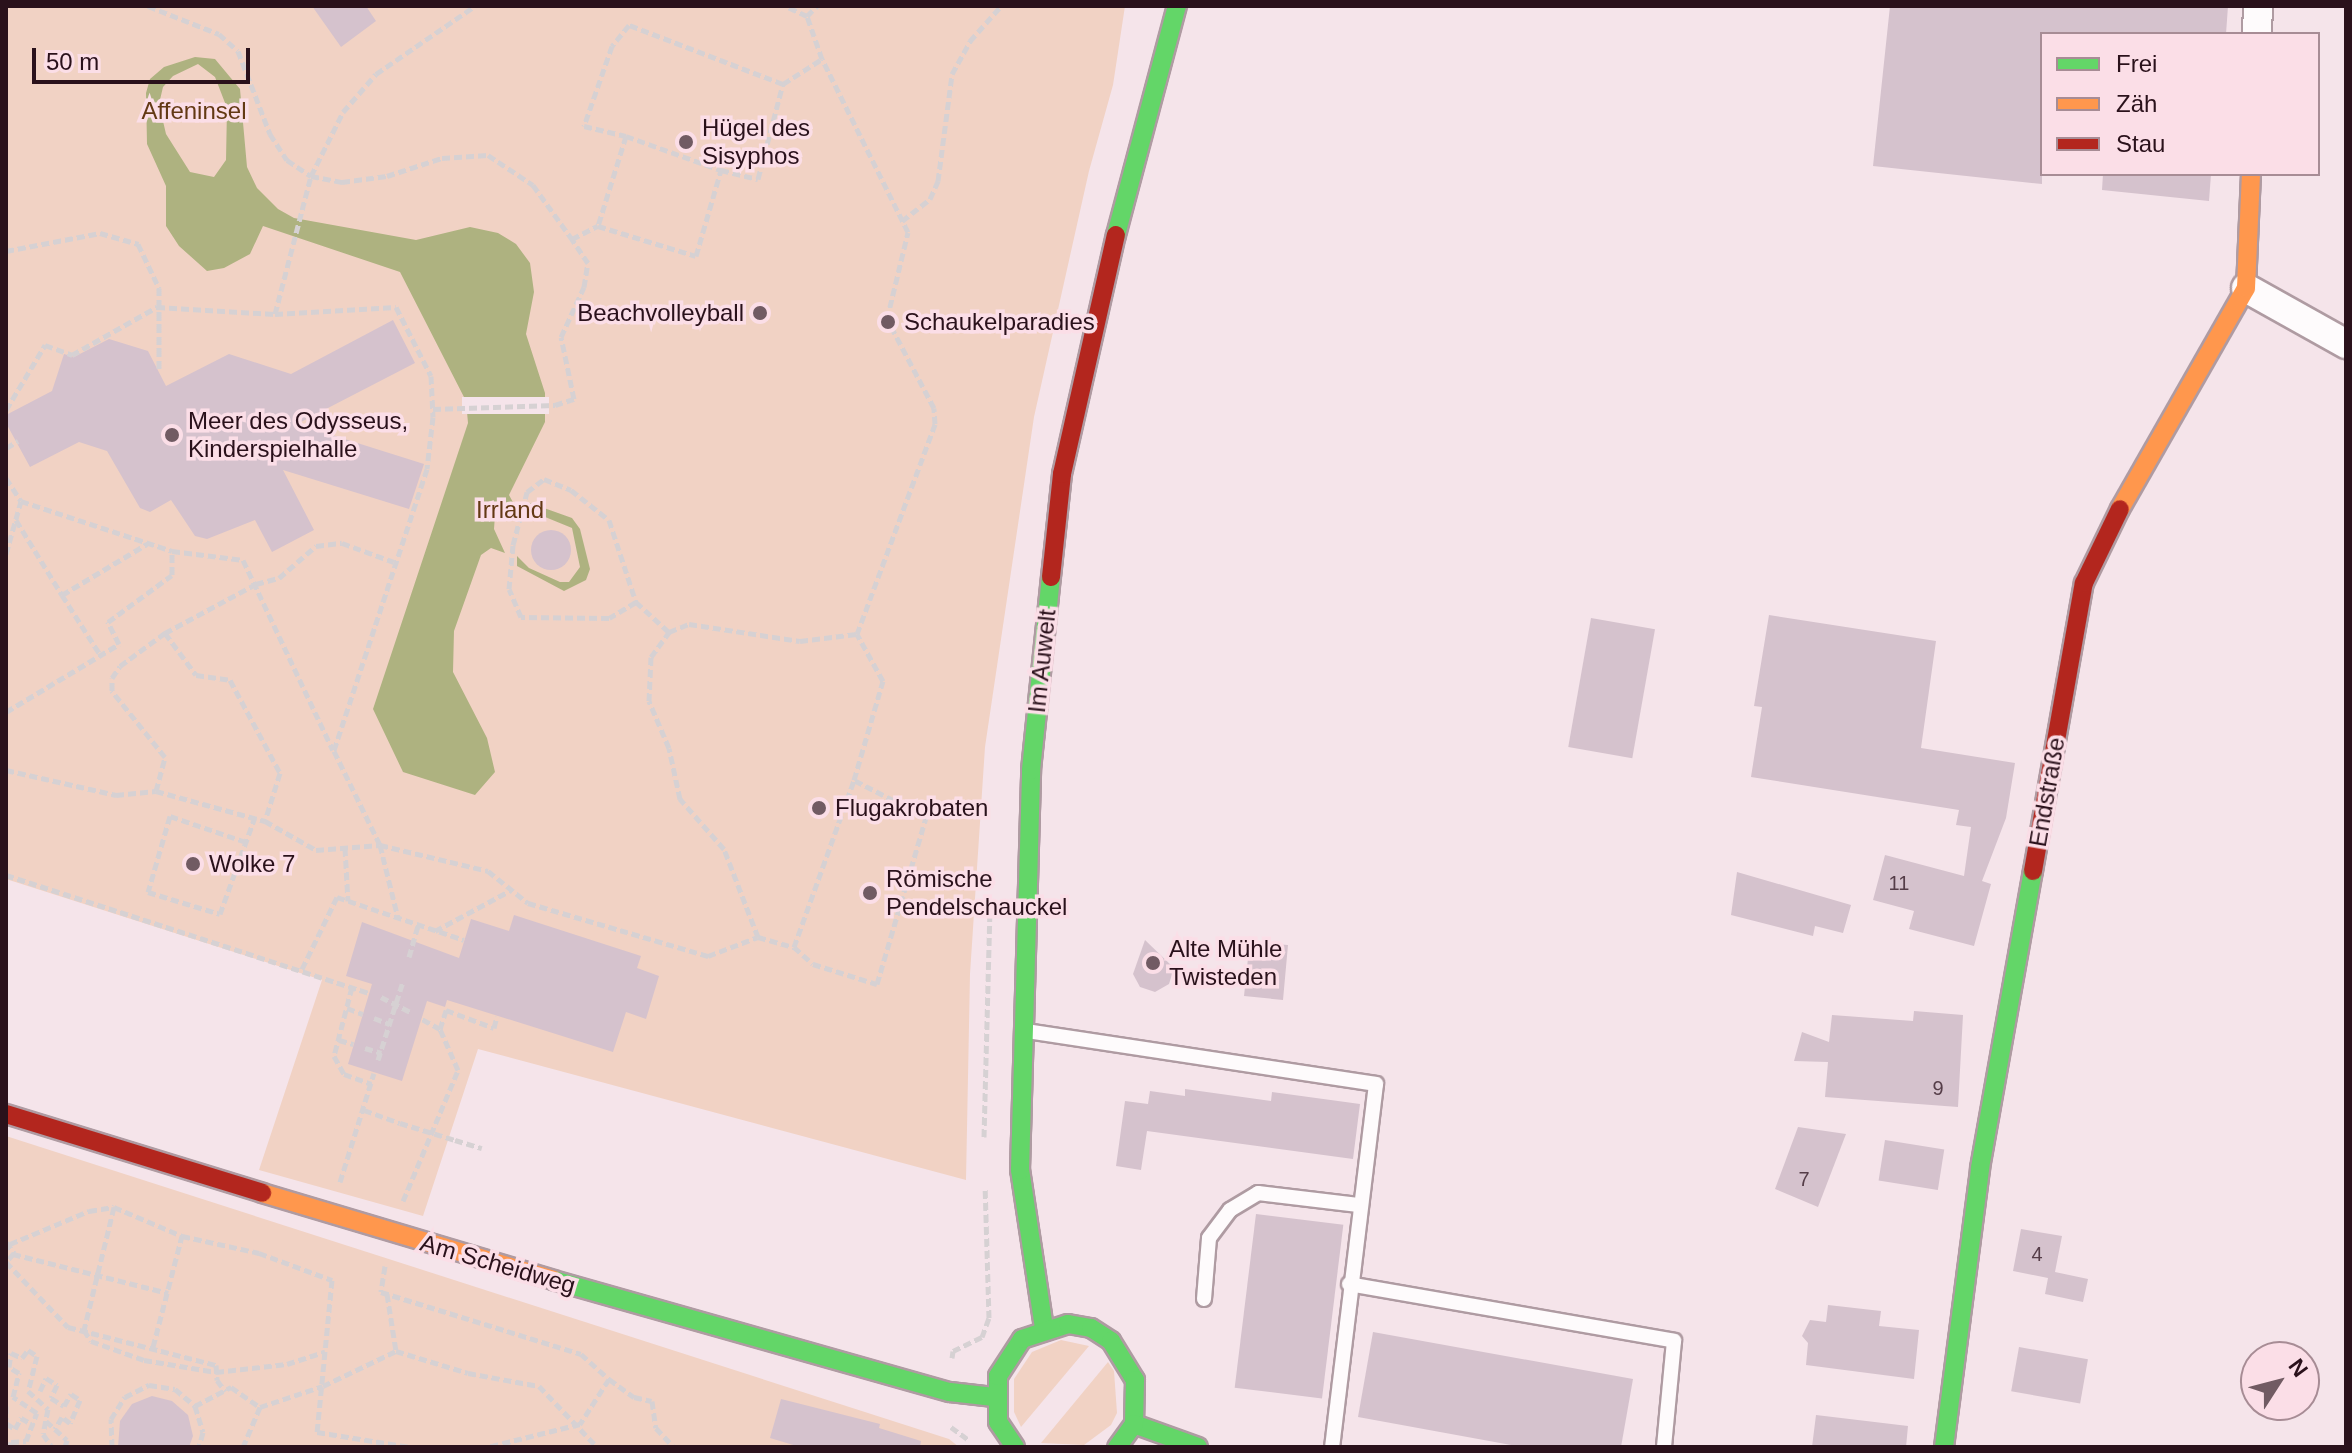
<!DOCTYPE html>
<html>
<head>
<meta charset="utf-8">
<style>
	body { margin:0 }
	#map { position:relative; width:2352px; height:1453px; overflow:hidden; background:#f5e4ea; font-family:Arial,sans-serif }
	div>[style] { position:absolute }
	.green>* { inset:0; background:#f1d2c4 }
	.water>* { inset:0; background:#aeb280 }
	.pier>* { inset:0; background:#f5e4ea; transform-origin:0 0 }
	.building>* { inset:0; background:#d5c2cd; transform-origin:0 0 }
	.round { border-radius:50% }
	.path>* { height:5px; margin-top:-2.5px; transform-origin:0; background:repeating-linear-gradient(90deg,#d6d1d3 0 8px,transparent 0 12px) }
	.roads { filter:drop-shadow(2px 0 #af9ba2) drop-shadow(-2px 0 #af9ba2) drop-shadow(0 2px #af9ba2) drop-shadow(0 -2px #af9ba2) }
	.lane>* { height:14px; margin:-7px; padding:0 7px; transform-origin:7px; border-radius:7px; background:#fefbfc }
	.street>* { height:28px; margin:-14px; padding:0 14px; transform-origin:14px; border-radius:14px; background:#fefbfc }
	.fast>* { height:18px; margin:-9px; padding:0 9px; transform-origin:9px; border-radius:9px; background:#63d668 }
	.slow>* { height:18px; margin:-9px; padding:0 9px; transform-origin:9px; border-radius:9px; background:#ff974d }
	.jam>* { height:18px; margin:-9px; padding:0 9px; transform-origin:9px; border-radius:9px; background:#b3261e }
	.path-bridge>* { height:5px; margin-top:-2.5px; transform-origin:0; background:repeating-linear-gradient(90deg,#d6d1d3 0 8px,transparent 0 12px) }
	.dots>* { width:22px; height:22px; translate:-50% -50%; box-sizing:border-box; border:4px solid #fbdee7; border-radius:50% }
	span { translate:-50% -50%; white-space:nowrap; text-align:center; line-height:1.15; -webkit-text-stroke:7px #fbdee7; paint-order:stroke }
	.number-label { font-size:20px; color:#553d48 }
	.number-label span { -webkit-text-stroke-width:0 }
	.park-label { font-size:24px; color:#633914 }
	.poi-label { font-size:24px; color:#2a111b }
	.left { translate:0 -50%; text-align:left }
	.right { translate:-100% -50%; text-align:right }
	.street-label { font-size:24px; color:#2a111b }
	.frame { position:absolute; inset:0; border:8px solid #2a111b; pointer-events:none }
	.legend { position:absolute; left:2040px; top:32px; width:280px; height:144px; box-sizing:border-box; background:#fbdee7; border:2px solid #a78c95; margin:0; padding:10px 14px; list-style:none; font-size:24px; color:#2a111b }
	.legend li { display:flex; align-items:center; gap:16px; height:40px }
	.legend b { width:40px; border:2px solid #a78c95 }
	.north { position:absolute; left:2240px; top:1341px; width:80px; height:80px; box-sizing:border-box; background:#fbdee7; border:2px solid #a78c95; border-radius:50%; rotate:54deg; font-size:22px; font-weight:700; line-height:32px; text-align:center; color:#2a111b }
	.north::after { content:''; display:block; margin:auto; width:28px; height:36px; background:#715b63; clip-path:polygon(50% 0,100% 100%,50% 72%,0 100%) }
	.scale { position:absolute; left:32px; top:48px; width:218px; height:36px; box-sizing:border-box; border:4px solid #2a111b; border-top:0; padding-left:10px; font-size:24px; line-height:28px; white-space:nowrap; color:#2a111b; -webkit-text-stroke:6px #fbdee7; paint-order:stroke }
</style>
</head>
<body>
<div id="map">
	<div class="green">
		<i style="clip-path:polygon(6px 6px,1125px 6px,1113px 85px,1089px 171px,1034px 417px,985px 747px,970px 974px,966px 1180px,478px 1049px,423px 1216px,259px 1170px,322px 980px,6px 879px)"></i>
		<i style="clip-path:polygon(6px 1136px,949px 1439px,959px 1447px,6px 1447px)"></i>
		<i style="clip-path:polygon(1061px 1340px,1089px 1346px,1021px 1427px,1014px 1412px,1014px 1379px,1032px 1352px)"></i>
		<i style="clip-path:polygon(1108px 1362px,1114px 1371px,1117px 1413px,1111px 1425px,1084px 1445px,1041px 1443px)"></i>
	</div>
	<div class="water">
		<i style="clip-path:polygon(evenodd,195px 57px,215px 59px,240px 89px,247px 167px,257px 188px,278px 209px,294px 218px,416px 240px,470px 227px,498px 233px,516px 244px,530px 263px,534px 292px,526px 334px,545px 393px,545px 422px,509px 495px,515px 506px,504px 506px,495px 515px,494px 529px,505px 553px,491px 548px,481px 555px,454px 631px,453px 672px,487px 738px,495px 772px,475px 795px,403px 772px,373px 709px,468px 423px,466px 401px,400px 272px,263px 226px,250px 254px,224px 268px,207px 271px,179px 246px,166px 226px,166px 186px,147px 144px,146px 93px,150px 79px,164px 67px,195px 57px,198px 64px,215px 77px,227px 108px,226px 160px,214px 177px,190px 172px,166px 134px,159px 104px,163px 87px,173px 76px,198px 64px)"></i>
		<i style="clip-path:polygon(530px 503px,572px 518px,580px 529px,590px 569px,586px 580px,564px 591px,517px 566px,517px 556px,529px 568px,560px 582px,569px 582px,580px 567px,572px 528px,528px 510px)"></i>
	</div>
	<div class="pier">
		<i style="left:549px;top:397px;width:17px;height:87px;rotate:90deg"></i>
	</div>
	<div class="building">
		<i style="clip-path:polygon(312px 6px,366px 6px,376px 21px,341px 47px)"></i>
		<i style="clip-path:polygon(1890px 6px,2228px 6px,2226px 34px,2042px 34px,2042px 184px,1873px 166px)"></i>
		<i style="clip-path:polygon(2103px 174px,2211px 174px,2209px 201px,2102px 190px)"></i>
		<i style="clip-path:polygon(393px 320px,415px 363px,297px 424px,424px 464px,409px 509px,283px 470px,314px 530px,272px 552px,255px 520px,207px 539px,195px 536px,171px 500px,150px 512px,140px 508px,107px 451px,79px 442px,30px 467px,6px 423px,6px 415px,52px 391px,64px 354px,74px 357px,109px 339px,148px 351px,166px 386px,229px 354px,291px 374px)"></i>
		<i class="round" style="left:531px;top:530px;width:40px;height:40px"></i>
		<i style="clip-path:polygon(1769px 615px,1936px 641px,1921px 748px,2015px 763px,2006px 818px,1982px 881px,1991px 884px,1974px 946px,1909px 929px,1914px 911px,1873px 900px,1885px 855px,1964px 876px,1971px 827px,1956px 825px,1959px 810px,1751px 777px,1762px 707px,1754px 706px)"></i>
		<i style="left:1591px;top:618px;width:65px;height:131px;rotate:10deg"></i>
		<i style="clip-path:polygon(1737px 872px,1851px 905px,1843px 933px,1815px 926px,1813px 936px,1731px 915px)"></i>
		<i style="clip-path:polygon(514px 915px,641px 956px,637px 968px,659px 976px,646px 1019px,626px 1012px,613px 1052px,447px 1000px,445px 1007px,427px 1001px,402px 1081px,348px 1064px,372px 984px,346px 976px,362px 922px,459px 958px,471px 919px,509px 931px)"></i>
		<i style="clip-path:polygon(1145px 940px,1174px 968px,1169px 984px,1155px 992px,1140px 987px,1133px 974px)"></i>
		<i style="clip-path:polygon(1260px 943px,1288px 945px,1283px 1000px,1244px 996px,1248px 958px,1258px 959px)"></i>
		<i style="clip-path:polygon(1914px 1011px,1963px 1015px,1958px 1107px,1825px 1097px,1828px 1062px,1794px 1061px,1802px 1032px,1829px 1042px,1832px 1015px,1913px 1021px)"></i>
		<i style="clip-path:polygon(1185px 1089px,1271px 1101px,1272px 1092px,1360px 1104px,1353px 1159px,1147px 1131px,1141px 1170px,1116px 1166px,1125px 1101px,1148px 1104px,1150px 1091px,1185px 1096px)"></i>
		<i style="clip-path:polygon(1798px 1127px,1846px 1134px,1818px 1207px,1775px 1189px)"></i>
		<i style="left:1885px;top:1140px;width:60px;height:41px;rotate:9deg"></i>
		<i style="left:1256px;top:1214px;width:88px;height:175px;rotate:7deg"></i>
		<i style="clip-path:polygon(2021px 1229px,2062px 1236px,2055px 1272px,2088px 1279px,2083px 1302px,2045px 1294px,2048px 1278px,2013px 1271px)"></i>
		<i style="clip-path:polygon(1828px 1305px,1881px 1311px,1879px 1326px,1919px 1330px,1914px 1379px,1806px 1365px,1808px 1343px,1802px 1336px,1810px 1320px,1826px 1322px)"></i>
		<i style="clip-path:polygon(1373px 1332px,1633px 1379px,1621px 1447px,1522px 1447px,1358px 1417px)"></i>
		<i style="left:2019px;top:1347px;width:70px;height:45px;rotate:10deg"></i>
		<i style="clip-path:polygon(152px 1396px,172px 1401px,188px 1415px,193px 1436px,189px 1447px,118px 1447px,120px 1421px,132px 1404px)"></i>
		<i style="clip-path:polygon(781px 1399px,880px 1424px,879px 1428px,921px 1441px,920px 1447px,800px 1447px,770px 1438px)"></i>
		<i style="clip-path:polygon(1816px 1415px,1908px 1426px,1906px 1447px,1812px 1447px)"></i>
	</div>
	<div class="path">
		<i style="left:148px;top:6px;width:76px;rotate:21.5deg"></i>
		<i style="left:219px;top:34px;width:25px;rotate:42deg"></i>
		<i style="left:238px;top:51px;width:89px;rotate:68.9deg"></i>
		<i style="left:270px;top:134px;width:31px;rotate:57deg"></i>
		<i style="left:287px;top:160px;width:29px;rotate:34deg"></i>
		<i style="left:311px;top:176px;width:32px;rotate:11deg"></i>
		<i style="left:342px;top:182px;width:45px;rotate:-7.6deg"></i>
		<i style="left:387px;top:176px;width:58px;rotate:-18.1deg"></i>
		<i style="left:442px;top:158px;width:46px;rotate:-3.7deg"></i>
		<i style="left:488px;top:155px;width:54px;rotate:33.7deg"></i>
		<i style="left:533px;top:185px;width:67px;rotate:54.2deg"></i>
		<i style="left:572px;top:239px;width:29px;rotate:-27deg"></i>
		<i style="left:598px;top:226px;width:102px;rotate:17deg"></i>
		<i style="left:696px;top:256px;width:90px;rotate:-73.8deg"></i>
		<i style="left:721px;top:170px;width:38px;rotate:14deg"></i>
		<i style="left:758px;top:179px;width:98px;rotate:-75.3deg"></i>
		<i style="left:783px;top:84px;width:165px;rotate:-159deg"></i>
		<i style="left:629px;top:25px;width:27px;rotate:129deg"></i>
		<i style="left:612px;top:46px;width:85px;rotate:109.3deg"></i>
		<i style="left:584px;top:126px;width:43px;rotate:13.4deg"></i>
		<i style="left:626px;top:136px;width:94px;rotate:107.3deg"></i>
		<i style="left:807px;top:16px;width:14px;rotate:-45deg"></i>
		<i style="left:783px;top:84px;width:46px;rotate:-32.7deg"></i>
		<i style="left:626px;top:136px;width:101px;rotate:19.7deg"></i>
		<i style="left:902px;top:221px;width:36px;rotate:-38deg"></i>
		<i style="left:930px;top:199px;width:20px;rotate:-66deg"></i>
		<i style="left:938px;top:181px;width:108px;rotate:-82.5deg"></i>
		<i style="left:952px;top:74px;width:38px;rotate:-61deg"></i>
		<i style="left:970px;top:41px;width:47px;rotate:-48.5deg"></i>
		<i style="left:6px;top:251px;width:96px;rotate:-10.8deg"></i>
		<i style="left:100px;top:233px;width:40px;rotate:16deg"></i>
		<i style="left:138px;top:244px;width:49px;rotate:64.5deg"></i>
		<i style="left:159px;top:288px;width:84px;rotate:90deg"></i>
		<i style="left:275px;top:314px;width:143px;rotate:-75.4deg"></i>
		<i style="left:311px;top:176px;width:72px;rotate:-63.4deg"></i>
		<i style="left:343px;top:112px;width:50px;rotate:-49deg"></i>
		<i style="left:376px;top:74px;width:120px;rotate:-34.5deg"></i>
		<i style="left:433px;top:409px;width:122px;rotate:-1.9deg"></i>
		<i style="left:555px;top:405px;width:20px;rotate:-18deg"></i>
		<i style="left:574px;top:399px;width:63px;rotate:-101.8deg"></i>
		<i style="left:561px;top:337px;width:55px;rotate:-65.3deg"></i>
		<i style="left:584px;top:287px;width:24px;rotate:-81deg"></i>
		<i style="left:588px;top:263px;width:29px;rotate:-124deg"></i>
		<i style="left:6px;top:410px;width:76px;rotate:-59deg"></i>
		<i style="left:45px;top:345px;width:29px;rotate:20deg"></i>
		<i style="left:72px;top:355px;width:98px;rotate:-29.5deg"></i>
		<i style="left:157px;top:307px;width:118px;rotate:3.4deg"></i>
		<i style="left:275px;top:314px;width:121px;rotate:-3.3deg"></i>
		<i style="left:396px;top:307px;width:77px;rotate:63.1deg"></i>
		<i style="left:431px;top:376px;width:41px;rotate:87.2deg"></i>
		<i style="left:433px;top:417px;width:52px;rotate:96.6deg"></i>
		<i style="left:427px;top:469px;width:297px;rotate:108.3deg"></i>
		<i style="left:334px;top:751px;width:105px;rotate:63.9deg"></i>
		<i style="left:380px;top:845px;width:75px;rotate:76.1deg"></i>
		<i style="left:6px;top:448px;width:14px;rotate:-30deg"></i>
		<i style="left:6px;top:478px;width:27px;rotate:57deg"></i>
		<i style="left:21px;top:501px;width:159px;rotate:18.3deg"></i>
		<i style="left:172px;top:551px;width:72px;rotate:7.2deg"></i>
		<i style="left:243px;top:560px;width:210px;rotate:64.7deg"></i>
		<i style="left:16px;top:520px;width:88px;rotate:58.5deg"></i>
		<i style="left:62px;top:595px;width:99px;rotate:-31deg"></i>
		<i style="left:6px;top:554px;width:55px;rotate:-74.2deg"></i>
		<i style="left:62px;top:595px;width:72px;rotate:57.4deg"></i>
		<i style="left:636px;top:602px;width:31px;rotate:149deg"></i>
		<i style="left:609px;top:618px;width:88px;rotate:-179.3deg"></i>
		<i style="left:521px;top:617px;width:30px;rotate:-113deg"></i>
		<i style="left:509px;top:589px;width:44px;rotate:-84.8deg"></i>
		<i style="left:513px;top:545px;width:55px;rotate:-75.2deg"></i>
		<i style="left:527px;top:492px;width:21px;rotate:-37deg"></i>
		<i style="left:544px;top:479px;width:29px;rotate:22deg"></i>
		<i style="left:571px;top:490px;width:48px;rotate:38.3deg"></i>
		<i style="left:609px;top:520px;width:86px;rotate:71.8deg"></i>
		<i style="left:636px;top:602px;width:45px;rotate:42.3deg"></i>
		<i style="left:165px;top:633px;width:52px;rotate:53.6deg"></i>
		<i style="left:196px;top:675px;width:34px;rotate:8deg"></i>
		<i style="left:230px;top:680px;width:106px;rotate:61.7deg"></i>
		<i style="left:280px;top:773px;width:50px;rotate:107.4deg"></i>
		<i style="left:265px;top:821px;width:59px;rotate:29.6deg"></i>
		<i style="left:316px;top:850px;width:64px;rotate:-4.5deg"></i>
		<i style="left:380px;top:845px;width:111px;rotate:13.5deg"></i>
		<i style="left:488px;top:871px;width:51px;rotate:38.7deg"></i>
		<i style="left:528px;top:903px;width:188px;rotate:16.4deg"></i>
		<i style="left:708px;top:956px;width:53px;rotate:-20.8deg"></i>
		<i style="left:758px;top:937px;width:37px;rotate:16deg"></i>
		<i style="left:794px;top:947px;width:177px;rotate:-70.2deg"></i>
		<i style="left:854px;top:780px;width:103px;rotate:-73.7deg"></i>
		<i style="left:883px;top:681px;width:54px;rotate:-119deg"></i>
		<i style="left:6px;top:712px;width:132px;rotate:-31deg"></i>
		<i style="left:119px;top:644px;width:25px;rotate:-117deg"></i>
		<i style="left:108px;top:622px;width:79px;rotate:-36.3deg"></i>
		<i style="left:172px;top:575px;width:24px;rotate:-90deg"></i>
		<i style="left:6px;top:770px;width:113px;rotate:12.8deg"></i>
		<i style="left:116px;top:795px;width:40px;rotate:-5.7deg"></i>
		<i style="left:156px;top:791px;width:113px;rotate:15.4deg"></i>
		<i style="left:156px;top:791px;width:35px;rotate:-75deg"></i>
		<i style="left:165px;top:757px;width:85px;rotate:-128.8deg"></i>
		<i style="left:112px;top:691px;width:13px;rotate:-90deg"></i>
		<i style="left:112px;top:678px;width:14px;rotate:-56deg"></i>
		<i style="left:120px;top:666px;width:56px;rotate:-36.3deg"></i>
		<i style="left:165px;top:633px;width:103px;rotate:-28.3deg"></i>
		<i style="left:256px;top:584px;width:24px;rotate:-15deg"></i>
		<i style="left:279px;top:578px;width:49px;rotate:-40.9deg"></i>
		<i style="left:316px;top:546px;width:26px;rotate:-7deg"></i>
		<i style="left:342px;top:543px;width:55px;rotate:20.1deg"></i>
		<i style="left:246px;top:842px;width:80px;rotate:-161.1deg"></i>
		<i style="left:170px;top:816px;width:79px;rotate:106.1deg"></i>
		<i style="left:148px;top:892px;width:75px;rotate:17deg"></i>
		<i style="left:220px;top:914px;width:103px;rotate:-70.2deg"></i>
		<i style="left:345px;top:848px;width:53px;rotate:86.8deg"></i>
		<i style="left:6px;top:875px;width:382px;rotate:18deg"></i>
		<i style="left:435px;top:931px;width:86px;rotate:-28.3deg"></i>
		<i style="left:758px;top:937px;width:94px;rotate:-111.1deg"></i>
		<i style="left:724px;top:849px;width:67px;rotate:-131.3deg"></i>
		<i style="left:680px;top:799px;width:52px;rotate:-102.2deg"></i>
		<i style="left:669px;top:748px;width:51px;rotate:-113.1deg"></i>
		<i style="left:649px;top:701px;width:44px;rotate:-87.4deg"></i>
		<i style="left:651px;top:657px;width:31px;rotate:-54deg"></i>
		<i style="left:669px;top:632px;width:22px;rotate:-22deg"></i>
		<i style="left:689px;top:624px;width:112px;rotate:8.7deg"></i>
		<i style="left:800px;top:641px;width:57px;rotate:-7deg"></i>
		<i style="left:857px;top:634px;width:224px;rotate:-69.6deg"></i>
		<i style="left:935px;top:424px;width:16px;rotate:-94deg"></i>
		<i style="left:934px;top:408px;width:101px;rotate:-117.8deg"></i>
		<i style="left:887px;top:319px;width:89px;rotate:-76.4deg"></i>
		<i style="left:908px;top:232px;width:193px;rotate:-116.4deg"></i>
		<i style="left:822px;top:59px;width:46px;rotate:-109.2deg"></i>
		<i style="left:807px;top:16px;width:23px;rotate:-155deg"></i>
		<i style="left:794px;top:947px;width:25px;rotate:42deg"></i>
		<i style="left:813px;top:964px;width:67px;rotate:17.4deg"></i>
		<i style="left:877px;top:984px;width:174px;rotate:-73.6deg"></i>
		<i style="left:926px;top:817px;width:81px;rotate:-152.8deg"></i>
		<i style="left:409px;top:957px;width:32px;rotate:-74deg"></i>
		<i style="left:302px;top:969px;width:80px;rotate:-64.1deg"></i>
		<i style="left:337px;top:897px;width:134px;rotate:18.7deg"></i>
		<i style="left:352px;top:987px;width:71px;rotate:104.6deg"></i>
		<i style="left:334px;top:1056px;width:21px;rotate:61deg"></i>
		<i style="left:344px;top:1074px;width:29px;rotate:20deg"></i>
		<i style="left:381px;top:997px;width:34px;rotate:27deg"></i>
		<i style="left:347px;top:1008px;width:17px;rotate:21deg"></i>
		<i style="left:374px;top:1018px;width:17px;rotate:21deg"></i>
		<i style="left:440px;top:1029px;width:20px;rotate:-72deg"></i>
		<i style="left:446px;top:1010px;width:51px;rotate:20.6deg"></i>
		<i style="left:494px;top:1028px;width:12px;rotate:-76deg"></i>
		<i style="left:339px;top:1040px;width:15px;rotate:16deg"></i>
		<i style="left:365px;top:1048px;width:17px;rotate:17deg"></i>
		<i style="left:378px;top:1060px;width:83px;rotate:-72.4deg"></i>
		<i style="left:364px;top:1110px;width:38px;rotate:20deg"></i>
		<i style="left:984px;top:1137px;width:233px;rotate:-88.5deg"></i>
		<i style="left:455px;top:1140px;width:28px;rotate:17deg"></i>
		<i style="left:340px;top:1182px;width:114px;rotate:-72.7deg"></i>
		<i style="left:403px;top:1201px;width:142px;rotate:-67.2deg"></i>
		<i style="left:458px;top:1070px;width:45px;rotate:-113.7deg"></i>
		<i style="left:440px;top:1029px;width:21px;rotate:-151deg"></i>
		<i style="left:114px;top:1207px;width:127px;rotate:103.7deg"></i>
		<i style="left:84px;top:1330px;width:13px;rotate:58deg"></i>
		<i style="left:91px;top:1341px;width:56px;rotate:19.7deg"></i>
		<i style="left:144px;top:1360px;width:73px;rotate:9.5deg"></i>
		<i style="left:216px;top:1372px;width:71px;rotate:-6.4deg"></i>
		<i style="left:287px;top:1364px;width:40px;rotate:-18deg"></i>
		<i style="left:6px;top:1242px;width:14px;rotate:54deg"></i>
		<i style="left:14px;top:1253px;width:12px;rotate:132deg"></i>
		<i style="left:10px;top:1244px;width:86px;rotate:-22.7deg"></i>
		<i style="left:89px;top:1211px;width:25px;rotate:-9deg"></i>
		<i style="left:114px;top:1207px;width:74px;rotate:23.1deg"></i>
		<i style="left:182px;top:1236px;width:79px;rotate:12.4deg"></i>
		<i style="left:259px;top:1253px;width:78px;rotate:20.3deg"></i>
		<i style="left:332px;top:1280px;width:153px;rotate:95.6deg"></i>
		<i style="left:317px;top:1432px;width:94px;rotate:9.2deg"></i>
		<i style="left:13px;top:1254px;width:160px;rotate:14.1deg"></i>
		<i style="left:6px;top:1262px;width:90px;rotate:46.4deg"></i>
		<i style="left:68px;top:1327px;width:153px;rotate:14.4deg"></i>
		<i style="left:216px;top:1365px;width:15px;rotate:86deg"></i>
		<i style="left:217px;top:1380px;width:14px;rotate:54deg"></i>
		<i style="left:385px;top:1266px;width:26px;rotate:99deg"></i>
		<i style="left:381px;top:1292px;width:209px;rotate:17.2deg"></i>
		<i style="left:581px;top:1354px;width:38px;rotate:42deg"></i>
		<i style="left:609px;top:1379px;width:54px;rotate:122.8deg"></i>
		<i style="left:580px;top:1424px;width:96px;rotate:166.1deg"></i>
		<i style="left:387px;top:1294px;width:58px;rotate:81deg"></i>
		<i style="left:153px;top:1347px;width:115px;rotate:-75.4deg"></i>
		<i style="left:952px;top:1358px;width:7px;rotate:-82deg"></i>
		<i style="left:953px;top:1351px;width:32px;rotate:-26deg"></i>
		<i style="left:982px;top:1337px;width:20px;rotate:-70deg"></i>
		<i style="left:989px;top:1318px;width:131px;rotate:-91.7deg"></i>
		<i style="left:609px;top:1379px;width:31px;rotate:36deg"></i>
		<i style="left:634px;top:1397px;width:18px;rotate:13deg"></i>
		<i style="left:652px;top:1401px;width:27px;rotate:82deg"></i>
		<i style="left:656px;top:1428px;width:26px;rotate:47deg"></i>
		<i style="left:40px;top:1391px;width:14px;rotate:-65deg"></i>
		<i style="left:46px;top:1378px;width:13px;rotate:32deg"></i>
		<i style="left:57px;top:1385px;width:14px;rotate:115deg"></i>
		<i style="left:51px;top:1398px;width:15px;rotate:32deg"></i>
		<i style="left:64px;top:1406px;width:14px;rotate:-60deg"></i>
		<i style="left:71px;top:1394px;width:11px;rotate:34deg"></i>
		<i style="left:80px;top:1400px;width:25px;rotate:113deg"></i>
		<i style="left:70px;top:1423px;width:10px;rotate:-143deg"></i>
		<i style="left:62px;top:1417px;width:14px;rotate:120deg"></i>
		<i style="left:6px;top:1406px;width:14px;rotate:90deg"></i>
		<i style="left:195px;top:1406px;width:41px;rotate:-27.8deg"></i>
		<i style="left:231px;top:1387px;width:35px;rotate:35deg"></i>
		<i style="left:260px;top:1407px;width:43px;rotate:113deg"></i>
		<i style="left:260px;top:1407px;width:66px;rotate:-18.4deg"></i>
		<i style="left:323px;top:1386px;width:81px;rotate:-25.6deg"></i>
		<i style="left:396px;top:1351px;width:75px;rotate:17deg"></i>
		<i style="left:468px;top:1373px;width:72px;rotate:10.4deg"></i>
		<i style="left:539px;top:1386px;width:84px;rotate:46.4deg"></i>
		<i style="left:46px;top:1421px;width:28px;rotate:42deg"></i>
		<i style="left:67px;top:1440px;width:7px;rotate:106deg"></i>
		<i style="left:6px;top:1423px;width:11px;rotate:34deg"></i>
		<i style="left:15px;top:1429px;width:13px;rotate:-61deg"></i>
		<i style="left:21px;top:1418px;width:13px;rotate:29deg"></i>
		<i style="left:951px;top:1427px;width:22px;rotate:36deg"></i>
		<i style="left:10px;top:1447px;width:5px;rotate:-79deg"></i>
		<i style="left:11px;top:1442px;width:15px;rotate:-4deg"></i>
		<i style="left:26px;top:1441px;width:30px;rotate:-69deg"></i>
		<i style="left:37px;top:1413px;width:29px;rotate:-146deg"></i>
		<i style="left:13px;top:1397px;width:25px;rotate:-76deg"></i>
		<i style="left:19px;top:1373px;width:12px;rotate:-149deg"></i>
		<i style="left:9px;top:1367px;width:14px;rotate:-82deg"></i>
		<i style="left:11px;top:1353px;width:12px;rotate:24deg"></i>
		<i style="left:22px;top:1358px;width:10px;rotate:-53deg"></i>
		<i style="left:28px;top:1350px;width:11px;rotate:34deg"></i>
		<i style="left:37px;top:1356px;width:36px;rotate:104deg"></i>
		<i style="left:28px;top:1391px;width:27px;rotate:42deg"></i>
		<i style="left:48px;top:1409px;width:25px;rotate:101deg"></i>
		<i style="left:43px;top:1434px;width:16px;rotate:55deg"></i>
		<i style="left:112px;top:1447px;width:28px;rotate:-92deg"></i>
		<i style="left:111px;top:1419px;width:26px;rotate:-58deg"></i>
		<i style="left:125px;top:1397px;width:27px;rotate:-27deg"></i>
		<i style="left:149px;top:1385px;width:26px;rotate:9deg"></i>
		<i style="left:175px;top:1389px;width:26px;rotate:40deg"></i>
		<i style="left:195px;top:1406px;width:27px;rotate:73deg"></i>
		<i style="left:203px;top:1432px;width:16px;rotate:105deg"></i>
	</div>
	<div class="roads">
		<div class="lane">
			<i style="left:1026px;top:1031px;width:354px;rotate:8.6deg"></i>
			<i style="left:1376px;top:1084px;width:366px;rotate:96.9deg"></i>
			<i style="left:1349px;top:1284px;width:330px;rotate:9.9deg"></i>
			<i style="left:1674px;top:1341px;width:106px;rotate:95.4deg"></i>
			<i style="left:1204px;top:1299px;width:61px;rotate:-85.3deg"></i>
			<i style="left:1209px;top:1238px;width:35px;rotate:-53deg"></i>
			<i style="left:1230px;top:1210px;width:33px;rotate:-31deg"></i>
			<i style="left:1258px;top:1193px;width:101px;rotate:6.8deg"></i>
		</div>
		<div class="street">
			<i style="left:2257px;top:34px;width:28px;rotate:-88deg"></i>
			<i style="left:2246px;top:288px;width:115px;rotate:29.2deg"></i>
		</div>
		<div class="fast">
			<i style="left:1116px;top:235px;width:237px;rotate:-75.1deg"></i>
			<i style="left:553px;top:1280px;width:412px;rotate:15.8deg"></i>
			<i style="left:950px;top:1392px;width:44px;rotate:6.5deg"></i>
			<i style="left:1044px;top:1328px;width:160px;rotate:-98.6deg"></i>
			<i style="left:1020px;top:1170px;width:400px;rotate:-88.4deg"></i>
			<i style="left:1031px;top:770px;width:194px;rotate:-84.1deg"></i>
			<i style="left:1134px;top:1424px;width:68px;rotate:19.8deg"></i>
			<i style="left:1015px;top:1447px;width:30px;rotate:-124deg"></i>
			<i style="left:998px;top:1422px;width:46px;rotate:-90deg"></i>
			<i style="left:998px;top:1376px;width:44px;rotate:-57deg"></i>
			<i style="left:1022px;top:1339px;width:48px;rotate:-18.1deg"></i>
			<i style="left:1068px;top:1324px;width:23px;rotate:10deg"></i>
			<i style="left:1091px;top:1328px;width:24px;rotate:33deg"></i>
			<i style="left:1111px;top:1341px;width:46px;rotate:58.4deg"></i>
			<i style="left:1135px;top:1380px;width:44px;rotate:91.3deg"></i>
			<i style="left:1134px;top:1424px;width:29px;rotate:126deg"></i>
			<i style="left:1944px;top:1447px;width:281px;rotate:-82.6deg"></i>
			<i style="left:1980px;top:1168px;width:302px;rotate:-79.9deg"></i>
		</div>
		<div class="slow">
			<i style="left:2120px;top:509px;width:254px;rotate:-60.3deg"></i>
			<i style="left:2246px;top:288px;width:114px;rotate:-87.5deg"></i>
			<i style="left:262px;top:1193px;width:304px;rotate:16.6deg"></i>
		</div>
		<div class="jam">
			<i style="left:1051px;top:577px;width:104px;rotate:-83.9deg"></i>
			<i style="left:1062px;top:474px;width:245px;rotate:-77.3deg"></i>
			<i style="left:2033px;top:871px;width:292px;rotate:-80deg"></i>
			<i style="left:2084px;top:583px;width:82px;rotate:-64.1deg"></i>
			<i style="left:6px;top:1114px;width:268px;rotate:17.1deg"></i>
		</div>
	</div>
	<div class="path-bridge">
		<i style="left:400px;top:1123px;width:58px;rotate:17.2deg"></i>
	</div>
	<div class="dots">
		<i style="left:686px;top:142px;background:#715b63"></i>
		<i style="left:760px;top:313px;background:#715b63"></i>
		<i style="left:888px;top:322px;background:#715b63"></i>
		<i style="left:172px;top:435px;background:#715b63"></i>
		<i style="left:819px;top:808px;background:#715b63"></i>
		<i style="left:193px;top:864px;background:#715b63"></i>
		<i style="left:870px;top:893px;background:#715b63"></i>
		<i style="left:1153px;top:963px;background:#715b63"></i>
	</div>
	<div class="number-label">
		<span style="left:1899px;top:883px">11</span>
		<span style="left:1938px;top:1088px">9</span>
		<span style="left:1804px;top:1179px">7</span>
		<span style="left:2037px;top:1254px">4</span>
	</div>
	<div class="park-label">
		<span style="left:194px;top:111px">Affeninsel</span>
		<span style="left:510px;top:510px">Irrland</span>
	</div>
	<div class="poi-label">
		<span class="left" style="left:702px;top:142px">Hügel des<br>Sisyphos</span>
		<span class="right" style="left:744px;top:313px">Beachvolleyball</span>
		<span class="left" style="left:904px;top:322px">Schaukelparadies</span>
		<span class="left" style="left:188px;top:435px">Meer des Odysseus,<br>Kinderspielhalle</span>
		<span class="left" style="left:835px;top:808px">Flugakrobaten</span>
		<span class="left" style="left:209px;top:864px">Wolke 7</span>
		<span class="left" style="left:886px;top:893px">Römische<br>Pendelschauckel</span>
		<span class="left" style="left:1169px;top:963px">Alte Mühle<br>Twisteden</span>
	</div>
	<div class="street-label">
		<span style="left:1042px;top:661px;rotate:-84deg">Im Auwelt</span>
		<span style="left:2047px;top:792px;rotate:-80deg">Endstraße</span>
		<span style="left:498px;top:1264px;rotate:16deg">Am Scheidweg</span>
	</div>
	<div class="frame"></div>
	<ul class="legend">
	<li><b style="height:10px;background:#63d668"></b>Frei</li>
	<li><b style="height:10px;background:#ff974d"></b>Zäh</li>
	<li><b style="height:10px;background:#b3261e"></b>Stau</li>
	</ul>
	<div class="north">N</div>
	<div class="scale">50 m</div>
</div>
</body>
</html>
